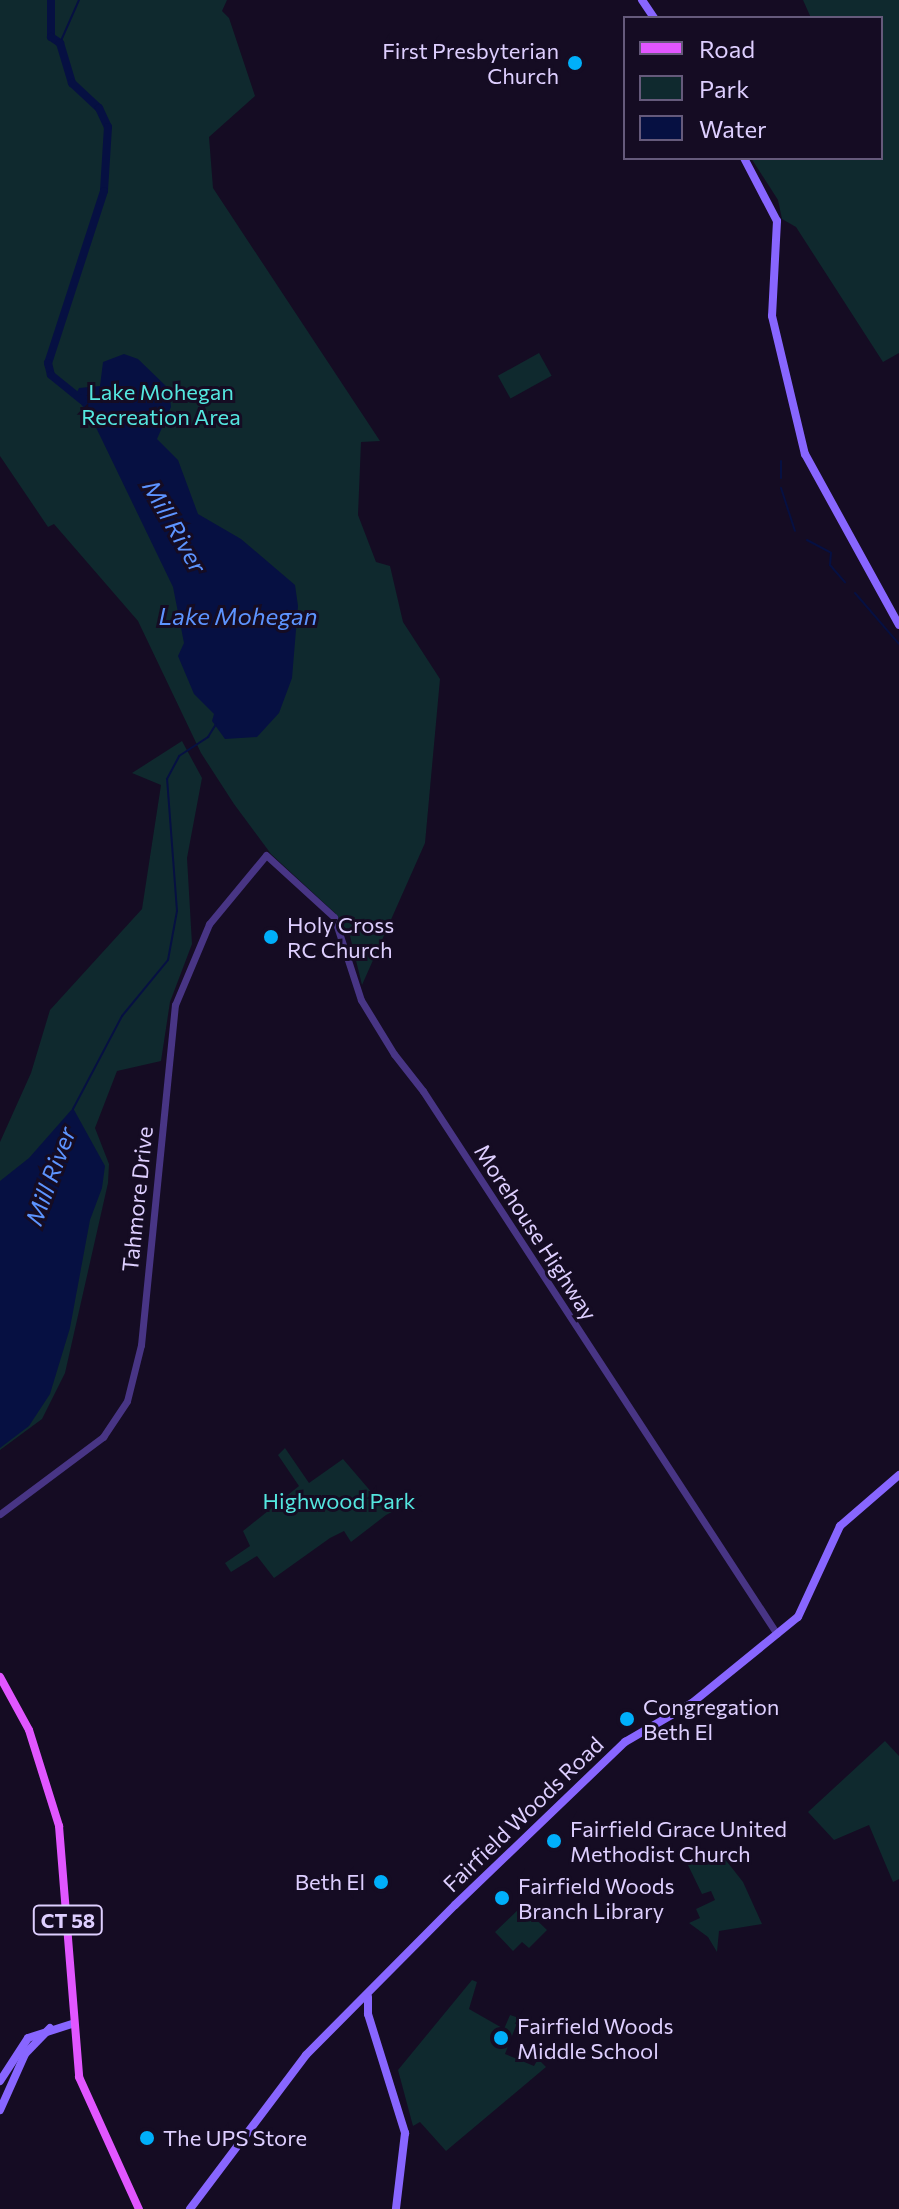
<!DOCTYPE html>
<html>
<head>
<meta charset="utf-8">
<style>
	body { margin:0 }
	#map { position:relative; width:899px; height:2209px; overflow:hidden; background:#150c23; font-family:Commissioner,sans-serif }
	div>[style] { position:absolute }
	.green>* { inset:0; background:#0f292e; transform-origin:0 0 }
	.water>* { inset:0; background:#061042 }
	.stream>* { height:2px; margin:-1px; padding:0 1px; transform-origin:1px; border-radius:1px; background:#061042 }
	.river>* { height:8px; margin:-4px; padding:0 4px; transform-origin:4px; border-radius:4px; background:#061042 }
	.tertiary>* { height:7px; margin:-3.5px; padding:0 3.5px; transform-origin:3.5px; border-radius:3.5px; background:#483585 }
	.secondary>* { height:8px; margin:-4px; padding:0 4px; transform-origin:4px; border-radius:4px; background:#86f }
	.primary>* { height:8px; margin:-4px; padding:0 4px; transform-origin:4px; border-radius:4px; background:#e156ff }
	.dots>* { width:22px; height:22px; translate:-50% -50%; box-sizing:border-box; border:4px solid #150c23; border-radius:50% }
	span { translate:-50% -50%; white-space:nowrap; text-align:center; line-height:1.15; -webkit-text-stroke:6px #150c23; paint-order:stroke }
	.shield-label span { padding:2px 6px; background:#150c23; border:2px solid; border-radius:6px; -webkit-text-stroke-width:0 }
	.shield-label { font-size:20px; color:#decfff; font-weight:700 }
	.poi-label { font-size:22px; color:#decfff }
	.right { translate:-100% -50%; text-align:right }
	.left { translate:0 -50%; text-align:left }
	.park-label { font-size:22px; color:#54e6df }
	.street-label { font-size:22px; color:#decfff }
	.water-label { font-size:24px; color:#5d94ff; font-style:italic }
	.legend { position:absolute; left:623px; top:16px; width:260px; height:144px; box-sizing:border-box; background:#150c23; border:2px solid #655a7b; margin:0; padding:10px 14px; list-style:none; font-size:24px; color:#decfff }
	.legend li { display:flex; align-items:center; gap:16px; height:40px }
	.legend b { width:40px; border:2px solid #655a7b }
</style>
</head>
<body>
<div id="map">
	<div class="green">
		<i style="clip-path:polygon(0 0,227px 0,222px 11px,229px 18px,255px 96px,209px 137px,213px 188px,380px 441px,361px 442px,358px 515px,376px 562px,390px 566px,403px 622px,440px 679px,425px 843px,362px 985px,350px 936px,335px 913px,271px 854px,234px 804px,201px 753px,138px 621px,54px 524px,48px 527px,0 456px)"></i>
		<i style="clip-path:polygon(803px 0,899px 0,899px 353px,883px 362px,796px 227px,782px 219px,778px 200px,751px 158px,881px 158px,881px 18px,811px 18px)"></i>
		<i style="left:539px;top:353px;width:26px;height:47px;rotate:61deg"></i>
		<i style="clip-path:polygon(182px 741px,202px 778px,187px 858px,192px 944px,170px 1002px,161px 1061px,117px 1071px,95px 1128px,109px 1164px,108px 1183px,65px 1373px,42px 1419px,0 1450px,0 1142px,31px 1073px,50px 1010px,142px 909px,161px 785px,132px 773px)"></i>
		<i style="clip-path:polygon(285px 1448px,309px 1483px,343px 1459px,385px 1508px,421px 1497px,386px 1515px,351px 1542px,344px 1531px,330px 1538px,274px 1578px,257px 1556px,231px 1572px,225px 1563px,250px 1546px,243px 1531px,299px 1486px,278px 1455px)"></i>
		<i style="clip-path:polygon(885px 1741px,899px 1756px,899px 1879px,893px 1882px,869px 1825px,834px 1840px,808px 1812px)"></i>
		<i style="clip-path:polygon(705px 1852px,721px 1854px,743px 1882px,762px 1924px,719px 1931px,717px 1952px,708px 1937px,689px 1923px,700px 1918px,696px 1909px,715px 1900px,711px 1891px,702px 1894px,686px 1861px)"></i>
		<i style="clip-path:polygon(522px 1906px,547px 1930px,529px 1948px,522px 1942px,513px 1951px,495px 1932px)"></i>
		<i style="clip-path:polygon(472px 1980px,477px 1982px,469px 2009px,504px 2029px,510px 2015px,519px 2018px,505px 2054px,534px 2066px,538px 2059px,546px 2067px,446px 2151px,420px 2122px,413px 2126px,398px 2070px)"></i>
	</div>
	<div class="water">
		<i style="clip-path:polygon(124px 354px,138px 359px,169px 389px,171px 407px,157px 439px,178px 460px,198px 514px,241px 539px,295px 585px,298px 606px,292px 678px,279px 713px,257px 737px,225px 739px,212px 721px,214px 714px,194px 694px,178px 656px,184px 643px,173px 587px,90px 415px,75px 397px,79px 388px,100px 386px,103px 362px)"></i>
		<i style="clip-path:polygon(73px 1108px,105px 1166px,102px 1188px,90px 1220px,70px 1328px,50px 1394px,29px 1426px,0 1448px,0 1181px,29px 1158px)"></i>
	</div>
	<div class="stream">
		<i style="left:60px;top:43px;width:47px;rotate:-66.2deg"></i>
		<i style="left:781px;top:461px;width:17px;rotate:90deg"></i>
		<i style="left:781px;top:488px;width:45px;rotate:72deg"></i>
		<i style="left:807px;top:540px;width:27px;rotate:28deg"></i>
		<i style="left:831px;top:553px;width:12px;rotate:95deg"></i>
		<i style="left:830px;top:565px;width:23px;rotate:49deg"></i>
		<i style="left:855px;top:593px;width:67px;rotate:49.2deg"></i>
		<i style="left:73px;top:1109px;width:105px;rotate:-62.2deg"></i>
		<i style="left:122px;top:1016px;width:72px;rotate:-50.6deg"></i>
		<i style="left:168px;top:960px;width:50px;rotate:-79.6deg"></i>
		<i style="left:177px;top:911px;width:132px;rotate:-94.3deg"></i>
		<i style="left:167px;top:779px;width:26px;rotate:-62deg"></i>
		<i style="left:179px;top:756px;width:35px;rotate:-33deg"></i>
		<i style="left:208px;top:737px;width:15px;rotate:-58deg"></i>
	</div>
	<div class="river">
		<i style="left:51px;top:0;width:37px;rotate:90deg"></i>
		<i style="left:51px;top:37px;width:11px;rotate:34deg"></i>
		<i style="left:60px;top:43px;width:42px;rotate:73.3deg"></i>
		<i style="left:72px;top:83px;width:37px;rotate:43deg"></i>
		<i style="left:99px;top:108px;width:21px;rotate:65deg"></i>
		<i style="left:108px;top:127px;width:64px;rotate:93.6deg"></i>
		<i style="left:104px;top:191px;width:181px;rotate:108deg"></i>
		<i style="left:48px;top:363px;width:12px;rotate:76deg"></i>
		<i style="left:51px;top:375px;width:40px;rotate:39deg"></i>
	</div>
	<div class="tertiary">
		<i style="left:0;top:1514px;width:129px;rotate:-36.8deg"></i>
		<i style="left:103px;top:1437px;width:43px;rotate:-56.3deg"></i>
		<i style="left:127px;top:1401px;width:58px;rotate:-76deg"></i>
		<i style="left:141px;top:1345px;width:342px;rotate:-84.3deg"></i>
		<i style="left:175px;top:1005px;width:88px;rotate:-67.2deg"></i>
		<i style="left:209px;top:924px;width:89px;rotate:-50.4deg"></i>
		<i style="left:266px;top:855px;width:92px;rotate:42.4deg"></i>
		<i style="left:334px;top:917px;width:87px;rotate:72deg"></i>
		<i style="left:361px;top:1000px;width:63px;rotate:58.6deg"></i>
		<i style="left:394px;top:1054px;width:47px;rotate:51.9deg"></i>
		<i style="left:423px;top:1091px;width:648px;rotate:56.9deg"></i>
	</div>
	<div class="secondary">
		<i style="left:642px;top:0;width:22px;rotate:56deg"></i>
		<i style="left:744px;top:158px;width:71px;rotate:62.4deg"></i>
		<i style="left:777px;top:221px;width:95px;rotate:93deg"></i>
		<i style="left:772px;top:316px;width:142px;rotate:76.6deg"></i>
		<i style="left:805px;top:454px;width:195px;rotate:61.2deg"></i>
		<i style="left:368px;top:1997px;width:17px;rotate:90deg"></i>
		<i style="left:368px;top:2014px;width:125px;rotate:72.7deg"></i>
		<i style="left:405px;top:2133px;width:77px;rotate:96.8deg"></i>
		<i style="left:0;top:2081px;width:51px;rotate:-56.9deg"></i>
		<i style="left:28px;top:2038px;width:46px;rotate:-17.7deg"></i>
		<i style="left:0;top:2110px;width:61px;rotate:-65.9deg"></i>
		<i style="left:25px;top:2054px;width:36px;rotate:-46deg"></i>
		<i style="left:190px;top:2209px;width:193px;rotate:-53deg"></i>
		<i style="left:306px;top:2055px;width:211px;rotate:-45.2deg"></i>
		<i style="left:455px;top:1905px;width:236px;rotate:-43.8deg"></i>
		<i style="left:625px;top:1742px;width:78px;rotate:-30.2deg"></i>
		<i style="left:692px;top:1703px;width:136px;rotate:-39.1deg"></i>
		<i style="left:798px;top:1617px;width:100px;rotate:-65.2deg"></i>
		<i style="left:840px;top:1526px;width:78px;rotate:-40.8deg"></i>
	</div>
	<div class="primary">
		<i style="left:0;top:1677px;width:60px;rotate:61.3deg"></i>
		<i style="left:29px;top:1730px;width:101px;rotate:72.6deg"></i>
		<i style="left:59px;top:1826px;width:252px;rotate:85.4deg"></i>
		<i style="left:79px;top:2077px;width:145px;rotate:65.6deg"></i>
	</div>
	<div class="dots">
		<i style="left:575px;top:63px;background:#00affa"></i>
		<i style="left:271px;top:937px;background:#00affa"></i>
		<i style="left:627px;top:1719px;background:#00affa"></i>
		<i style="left:554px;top:1841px;background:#00affa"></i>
		<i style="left:381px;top:1882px;background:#00affa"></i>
		<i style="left:502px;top:1898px;background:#00affa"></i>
		<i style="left:501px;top:2038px;background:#00affa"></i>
		<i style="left:147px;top:2138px;background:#00affa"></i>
	</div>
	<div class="shield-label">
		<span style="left:68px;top:1920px">CT 58</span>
	</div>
	<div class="poi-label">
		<span class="right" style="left:559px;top:63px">First Presbyterian<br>Church</span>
		<span class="left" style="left:287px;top:937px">Holy Cross<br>RC Church</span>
		<span class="left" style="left:643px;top:1719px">Congregation<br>Beth El</span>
		<span class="left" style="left:570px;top:1841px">Fairfield Grace United<br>Methodist Church</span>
		<span class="right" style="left:365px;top:1882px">Beth El</span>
		<span class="left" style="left:518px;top:1898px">Fairfield Woods<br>Branch Library</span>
		<span class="left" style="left:517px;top:2038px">Fairfield Woods<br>Middle School</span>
		<span class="left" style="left:163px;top:2138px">The UPS Store</span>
	</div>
	<div class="park-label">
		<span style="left:161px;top:404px">Lake Mohegan<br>Recreation Area</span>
		<span style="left:339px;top:1501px">Highwood Park</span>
	</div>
	<div class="street-label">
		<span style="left:137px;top:1199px;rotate:-84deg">Tahmore Drive</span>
		<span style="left:536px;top:1232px;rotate:57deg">Morehouse Highway</span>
		<span style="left:523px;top:1814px;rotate:-44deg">Fairfield Woods Road</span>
	</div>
	<div class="water-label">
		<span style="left:175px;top:526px;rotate:60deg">Mill River</span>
		<span style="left:238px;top:616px">Lake Mohegan</span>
		<span style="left:50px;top:1176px;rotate:-70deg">Mill River</span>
	</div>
	<ul class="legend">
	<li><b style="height:10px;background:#e156ff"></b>Road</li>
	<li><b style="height:22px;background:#0f292e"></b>Park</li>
	<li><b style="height:22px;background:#061042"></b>Water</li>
	</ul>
</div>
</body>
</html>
